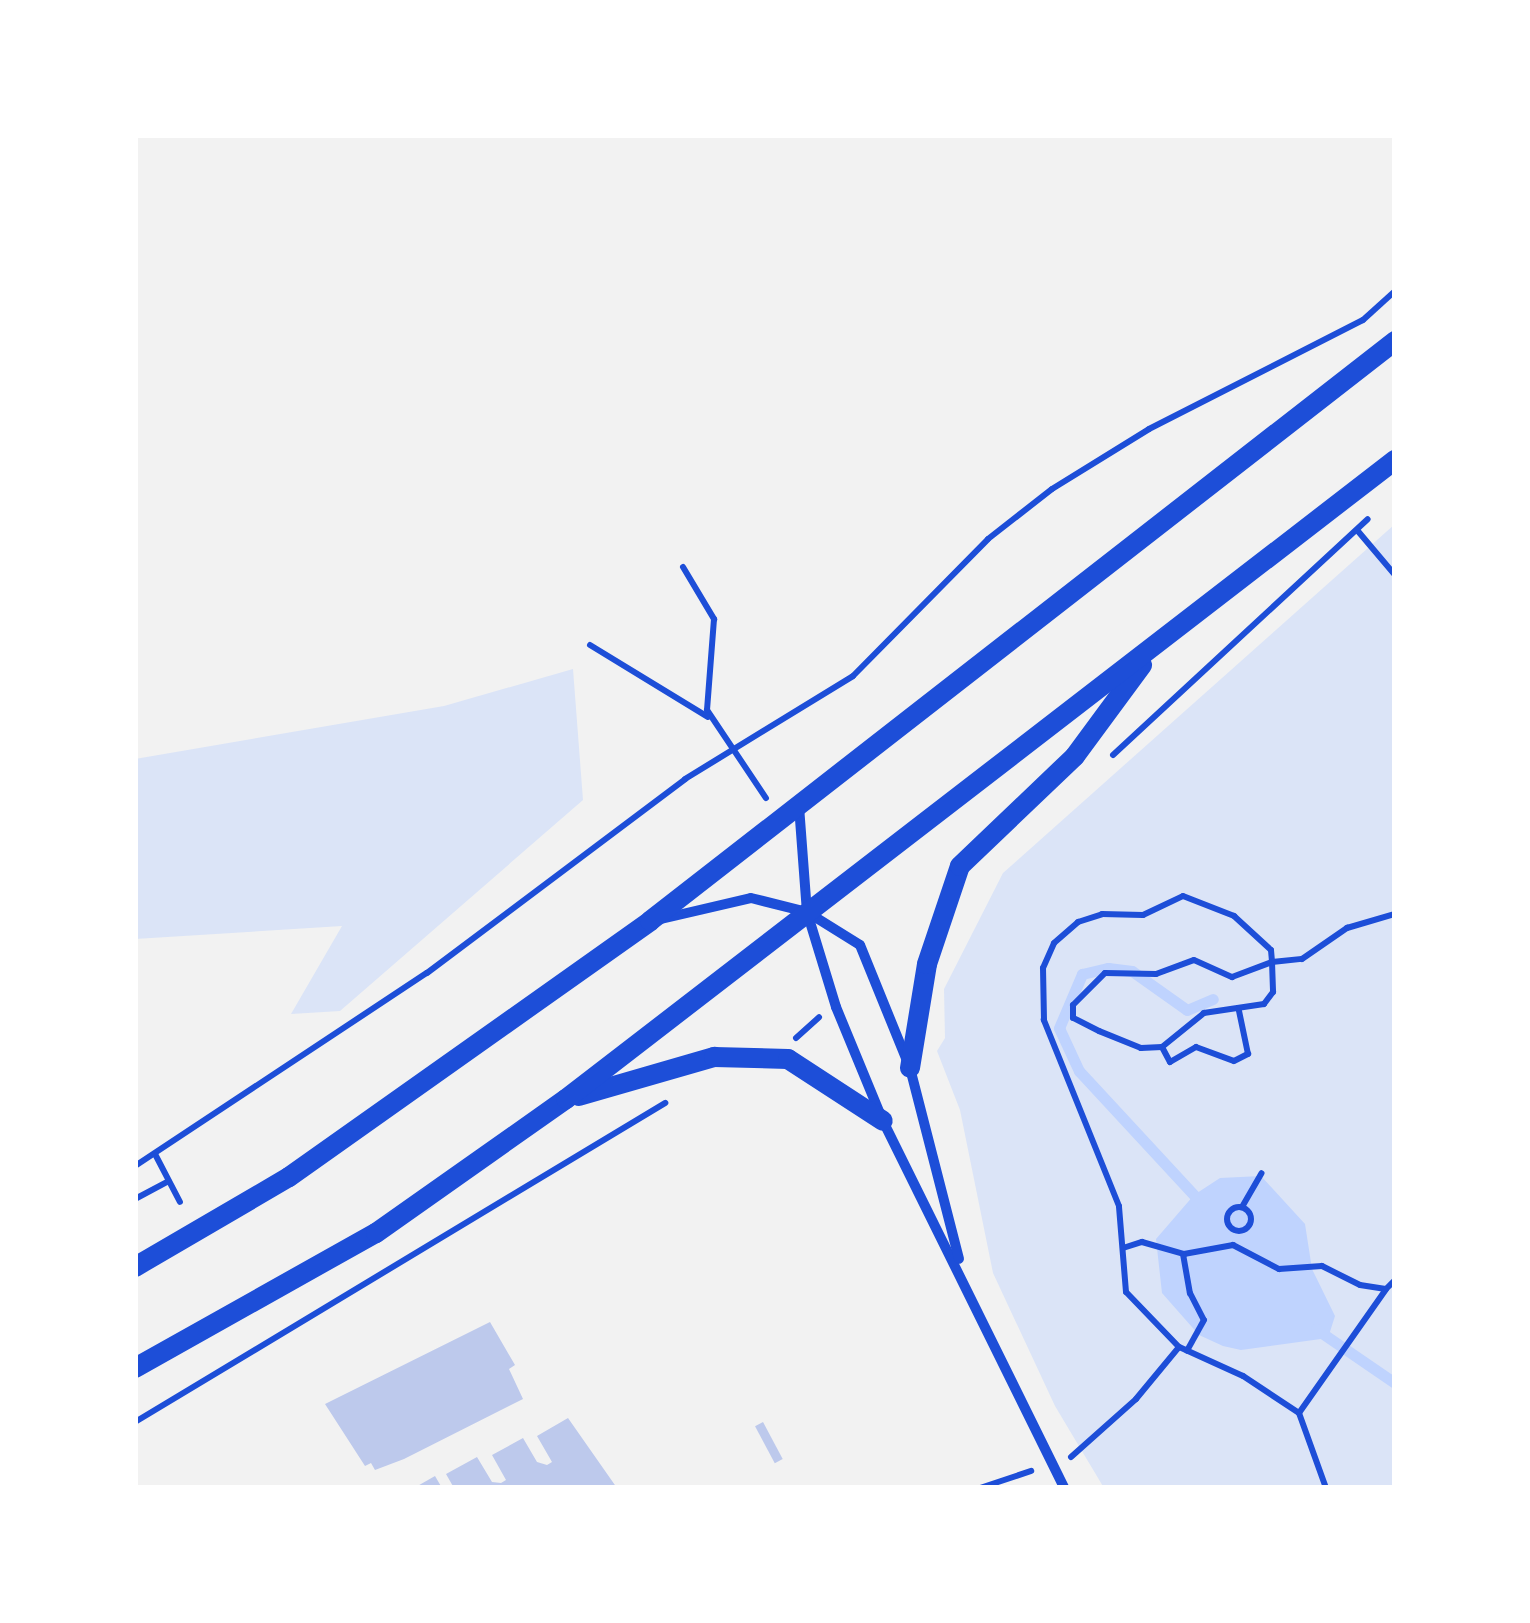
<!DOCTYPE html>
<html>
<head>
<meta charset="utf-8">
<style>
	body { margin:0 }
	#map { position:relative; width:1530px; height:1623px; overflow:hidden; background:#f2f2f2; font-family:"Golos Text",sans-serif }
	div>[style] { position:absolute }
	.green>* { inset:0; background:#dbe4f7 }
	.water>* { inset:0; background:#bfd3fe }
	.stream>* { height:11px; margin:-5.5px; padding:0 5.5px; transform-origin:5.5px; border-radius:5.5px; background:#bfd3fe }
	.building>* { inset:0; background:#bdc9ec; transform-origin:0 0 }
	.path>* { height:6px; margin:-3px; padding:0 3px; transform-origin:3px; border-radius:3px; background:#1d4ed8 }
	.path>.ring { margin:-3px; padding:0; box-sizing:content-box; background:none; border:6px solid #1d4ed8; border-radius:50% }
	.minor>* { height:10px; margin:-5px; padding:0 5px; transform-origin:5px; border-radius:5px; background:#1d4ed8 }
	.secondary>* { height:20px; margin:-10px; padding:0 10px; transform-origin:10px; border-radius:10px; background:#1d4ed8 }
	span { translate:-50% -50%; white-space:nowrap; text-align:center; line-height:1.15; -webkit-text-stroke:8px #fff; paint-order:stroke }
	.frame { position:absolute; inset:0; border:138px solid #fff; pointer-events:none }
</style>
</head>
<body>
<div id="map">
	<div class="green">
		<i style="clip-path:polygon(1395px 524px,1395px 1488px,1104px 1488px,1055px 1406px,993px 1273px,960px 1110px,937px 1051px,945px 1038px,944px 989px,1003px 873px)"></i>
		<i style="clip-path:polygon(573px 669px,583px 800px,340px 1011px,291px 1014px,342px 926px,135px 939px,135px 759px,444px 706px)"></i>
	</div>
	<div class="water">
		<i style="clip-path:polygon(1261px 1176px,1305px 1224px,1312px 1269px,1335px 1316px,1328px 1338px,1241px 1350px,1223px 1346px,1199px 1335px,1162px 1293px,1156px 1239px,1194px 1195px,1220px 1178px)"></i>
	</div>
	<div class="stream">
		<i style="left:1205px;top:1207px;width:185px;rotate:-132.8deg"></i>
		<i style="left:1079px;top:1071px;width:47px;rotate:-114.9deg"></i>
		<i style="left:1059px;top:1028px;width:59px;rotate:-66.9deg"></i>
		<i style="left:1082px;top:974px;width:27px;rotate:-13deg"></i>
		<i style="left:1108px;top:968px;width:24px;rotate:7deg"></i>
		<i style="left:1132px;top:971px;width:67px;rotate:35.3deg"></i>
		<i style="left:1187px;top:1010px;width:28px;rotate:-23deg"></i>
		<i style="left:1316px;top:1329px;width:96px;rotate:34.4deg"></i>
	</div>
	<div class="building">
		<i style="clip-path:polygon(490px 1322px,515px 1365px,509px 1369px,523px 1399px,404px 1459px,375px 1470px,371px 1463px,365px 1466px,325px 1404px)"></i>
		<i style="clip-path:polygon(568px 1418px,617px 1488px,454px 1488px,446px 1474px,477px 1457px,492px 1482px,501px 1483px,506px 1480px,492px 1455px,523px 1438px,537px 1462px,547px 1465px,552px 1462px,537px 1436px)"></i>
		<i style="left:763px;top:1422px;width:42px;height:9px;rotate:62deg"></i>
		<i style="clip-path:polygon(435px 1476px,442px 1488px,414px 1488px)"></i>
	</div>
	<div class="path">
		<i style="left:1357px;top:530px;width:59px;rotate:49.8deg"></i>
		<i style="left:683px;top:567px;width:61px;rotate:59.2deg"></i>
		<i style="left:714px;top:619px;width:91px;rotate:94.4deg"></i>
		<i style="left:707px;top:710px;width:106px;rotate:56.2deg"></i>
		<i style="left:590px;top:645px;width:138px;rotate:31.4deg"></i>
		<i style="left:1113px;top:755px;width:347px;rotate:-42.8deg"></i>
		<i style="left:796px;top:1038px;width:31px;rotate:-42deg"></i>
		<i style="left:1162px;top:1047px;width:17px;rotate:62deg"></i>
		<i style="left:1170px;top:1062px;width:30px;rotate:-30deg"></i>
		<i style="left:1196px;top:1047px;width:40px;rotate:20.2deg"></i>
		<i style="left:1234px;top:1061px;width:16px;rotate:-27deg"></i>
		<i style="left:1248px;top:1054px;width:44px;rotate:-101.8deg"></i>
		<i style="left:155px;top:1154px;width:54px;rotate:62.5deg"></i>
		<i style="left:135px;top:1166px;width:350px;rotate:-33.5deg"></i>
		<i style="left:427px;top:973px;width:323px;rotate:-36.9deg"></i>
		<i style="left:685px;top:779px;width:197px;rotate:-31.5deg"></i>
		<i style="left:853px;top:676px;width:192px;rotate:-45.4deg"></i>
		<i style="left:988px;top:539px;width:81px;rotate:-38deg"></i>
		<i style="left:1052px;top:489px;width:114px;rotate:-31.7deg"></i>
		<i style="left:1149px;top:429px;width:240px;rotate:-27deg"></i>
		<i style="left:1363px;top:320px;width:43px;rotate:-42.2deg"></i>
		<i style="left:135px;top:1199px;width:38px;rotate:-28deg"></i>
		<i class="ring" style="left:1227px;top:1207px;width:18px;height:18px"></i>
		<i style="left:1242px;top:1207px;width:39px;rotate:-60deg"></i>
		<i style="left:1123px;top:1248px;width:20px;rotate:-18deg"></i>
		<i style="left:1142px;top:1242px;width:44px;rotate:15.9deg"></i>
		<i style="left:1184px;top:1254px;width:50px;rotate:-10.4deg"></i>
		<i style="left:1233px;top:1245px;width:52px;rotate:27.6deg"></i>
		<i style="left:1279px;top:1269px;width:43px;rotate:-4deg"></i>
		<i style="left:1322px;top:1266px;width:42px;rotate:26.6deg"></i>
		<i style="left:1360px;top:1285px;width:26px;rotate:9deg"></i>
		<i style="left:1386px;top:1289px;width:13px;rotate:-45deg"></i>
		<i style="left:1183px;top:1254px;width:40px;rotate:80deg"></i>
		<i style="left:1190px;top:1293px;width:30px;rotate:63deg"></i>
		<i style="left:1204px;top:1320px;width:35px;rotate:119deg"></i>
		<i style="left:1299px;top:1413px;width:151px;rotate:-54.9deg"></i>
		<i style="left:135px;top:1422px;width:619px;rotate:-31.04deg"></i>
		<i style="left:1071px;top:1457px;width:87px;rotate:-41.7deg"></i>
		<i style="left:1136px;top:1399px;width:67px;rotate:-50.4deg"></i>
		<i style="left:980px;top:1488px;width:54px;rotate:-18.4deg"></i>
		<i style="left:1326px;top:1488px;width:80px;rotate:-109.8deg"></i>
		<i style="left:1299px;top:1413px;width:67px;rotate:-146.5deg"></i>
		<i style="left:1243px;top:1376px;width:70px;rotate:-155.6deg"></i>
		<i style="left:1179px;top:1347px;width:76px;rotate:-133.9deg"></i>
		<i style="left:1126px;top:1292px;width:86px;rotate:-94.7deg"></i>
		<i style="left:1119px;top:1206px;width:201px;rotate:-112deg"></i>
		<i style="left:1044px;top:1020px;width:52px;rotate:-91.1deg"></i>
		<i style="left:1043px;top:968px;width:27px;rotate:-66deg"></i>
		<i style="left:1054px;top:943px;width:32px;rotate:-41deg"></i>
		<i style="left:1078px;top:922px;width:25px;rotate:-18deg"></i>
		<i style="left:1102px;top:914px;width:41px;rotate:1.4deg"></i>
		<i style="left:1143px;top:915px;width:44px;rotate:-25.4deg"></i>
		<i style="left:1183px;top:896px;width:55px;rotate:21.4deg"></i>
		<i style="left:1234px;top:916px;width:50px;rotate:42.6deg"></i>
		<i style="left:1271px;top:950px;width:12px;rotate:85deg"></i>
		<i style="left:1272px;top:962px;width:30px;rotate:88deg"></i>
		<i style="left:1273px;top:992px;width:15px;rotate:127deg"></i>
		<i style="left:1264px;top:1004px;width:61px;rotate:171.5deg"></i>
		<i style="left:1204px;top:1013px;width:54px;rotate:141deg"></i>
		<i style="left:1162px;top:1047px;width:21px;rotate:177deg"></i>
		<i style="left:1141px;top:1048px;width:45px;rotate:-158deg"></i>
		<i style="left:1099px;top:1031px;width:29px;rotate:-153deg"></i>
		<i style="left:1073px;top:1018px;width:13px;rotate:-90deg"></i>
		<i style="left:1073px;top:1005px;width:45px;rotate:-45deg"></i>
		<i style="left:1105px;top:973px;width:51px;rotate:1.1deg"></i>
		<i style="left:1156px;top:974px;width:40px;rotate:-20.2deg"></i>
		<i style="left:1194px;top:960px;width:42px;rotate:24.1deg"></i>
		<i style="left:1232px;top:977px;width:43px;rotate:-20.6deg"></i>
		<i style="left:1272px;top:962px;width:30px;rotate:-6deg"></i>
		<i style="left:1302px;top:959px;width:55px;rotate:-34.6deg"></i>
		<i style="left:1347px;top:928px;width:50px;rotate:-16.3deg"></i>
	</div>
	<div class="minor">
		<i style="left:799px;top:806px;width:106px;rotate:85.7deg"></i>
		<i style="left:807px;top:912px;width:99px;rotate:73deg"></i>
		<i style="left:836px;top:1007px;width:123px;rotate:67.6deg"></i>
		<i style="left:883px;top:1121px;width:409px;rotate:63.7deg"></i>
		<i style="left:661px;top:919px;width:92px;rotate:-13.1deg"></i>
		<i style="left:751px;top:898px;width:58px;rotate:14deg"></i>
		<i style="left:807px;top:912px;width:62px;rotate:31.9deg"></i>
		<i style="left:860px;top:945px;width:133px;rotate:67.9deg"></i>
		<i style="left:910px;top:1068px;width:197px;rotate:75.6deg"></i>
	</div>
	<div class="secondary">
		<i style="left:910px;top:1068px;width:105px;rotate:-80.7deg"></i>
		<i style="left:927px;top:964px;width:103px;rotate:-71.4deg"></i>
		<i style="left:960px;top:866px;width:159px;rotate:-43.7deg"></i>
		<i style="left:1075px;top:756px;width:113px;rotate:-53.6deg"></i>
		<i style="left:579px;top:1096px;width:141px;rotate:-16.1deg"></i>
		<i style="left:714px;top:1057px;width:74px;rotate:1.5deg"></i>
		<i style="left:788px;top:1059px;width:113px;rotate:33.1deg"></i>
		<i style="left:135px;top:1267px;width:178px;rotate:-30.3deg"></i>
		<i style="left:289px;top:1177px;width:443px;rotate:-35.3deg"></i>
		<i style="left:650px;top:921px;width:944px;rotate:-37.9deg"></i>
		<i style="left:135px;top:1368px;width:276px;rotate:-29.3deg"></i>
		<i style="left:376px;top:1233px;width:232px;rotate:-35.2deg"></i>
		<i style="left:566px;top:1099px;width:1047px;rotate:-37.63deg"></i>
	</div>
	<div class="frame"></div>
</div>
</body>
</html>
